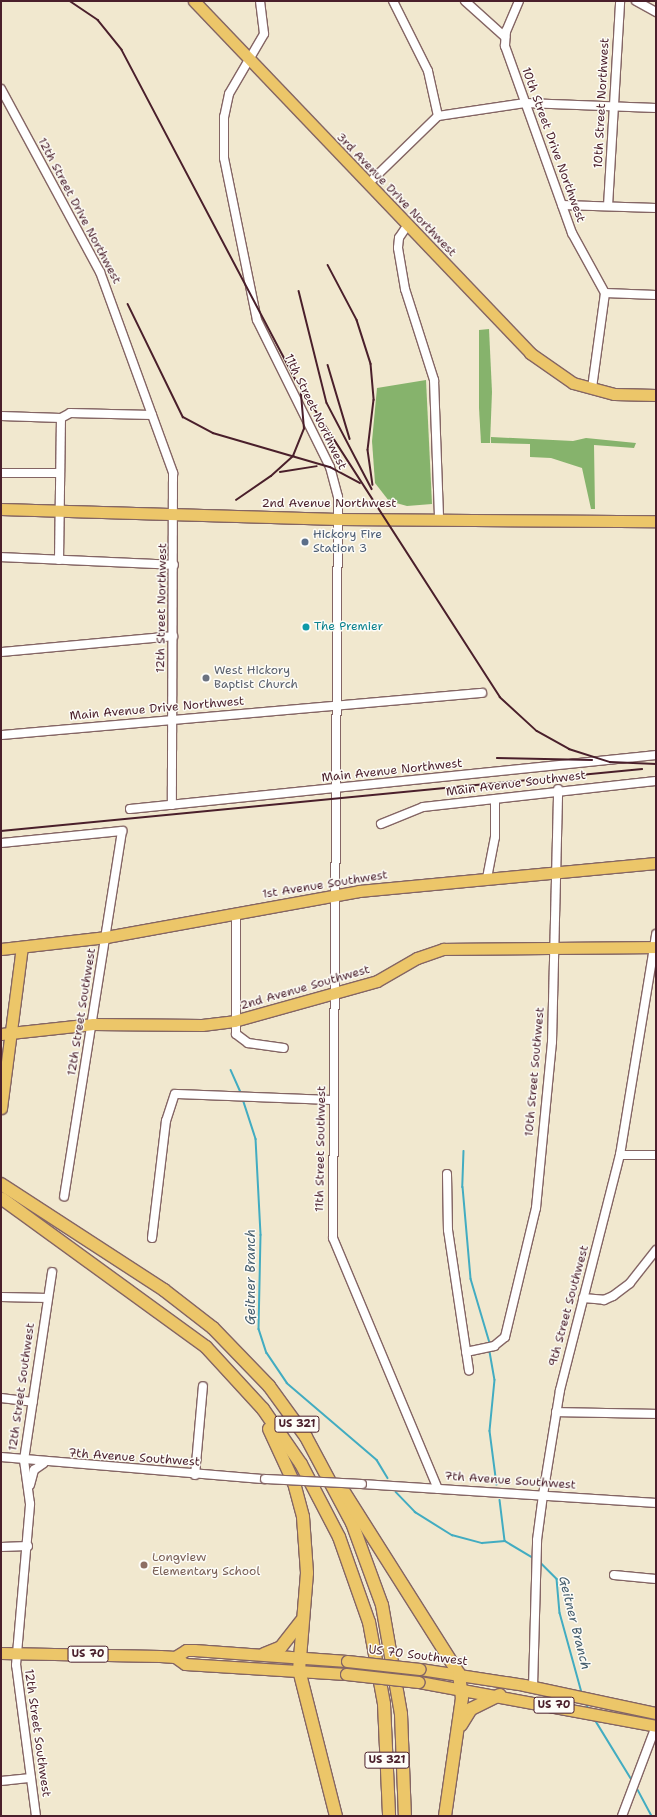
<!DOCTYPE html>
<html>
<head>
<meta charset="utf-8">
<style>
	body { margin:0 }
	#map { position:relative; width:657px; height:1817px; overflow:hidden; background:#f1e8cf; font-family:"Shantell Sans",sans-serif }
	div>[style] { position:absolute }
	.forest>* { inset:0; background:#86b36c }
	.stream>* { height:1.5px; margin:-0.75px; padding:0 0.75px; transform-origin:0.75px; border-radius:0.75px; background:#42acc1 }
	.roads { filter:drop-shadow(1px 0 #846564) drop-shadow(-1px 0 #846564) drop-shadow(0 1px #846564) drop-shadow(0 -1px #846564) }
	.minor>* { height:8px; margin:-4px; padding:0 4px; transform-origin:4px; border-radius:4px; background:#fff }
	.major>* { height:11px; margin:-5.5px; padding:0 5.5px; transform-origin:5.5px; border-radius:5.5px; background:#ecc669 }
	.highway>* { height:12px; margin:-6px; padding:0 6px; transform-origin:6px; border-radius:6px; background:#ecc669 }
	.rail>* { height:1.5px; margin:-0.75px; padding:0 0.75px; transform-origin:0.75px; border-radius:0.75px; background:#4a1f2b }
	.bridges { filter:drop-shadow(1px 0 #846564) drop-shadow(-1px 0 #846564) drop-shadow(0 1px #846564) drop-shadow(0 -1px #846564) }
	.minor-bridge>* { height:8px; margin:-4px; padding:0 4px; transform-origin:4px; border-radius:4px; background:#fff }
	.major-bridge>* { height:11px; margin:-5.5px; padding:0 5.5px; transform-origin:5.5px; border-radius:5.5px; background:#ecc669 }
	.dots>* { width:11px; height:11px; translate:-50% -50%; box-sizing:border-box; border:2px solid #fdfcf7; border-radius:50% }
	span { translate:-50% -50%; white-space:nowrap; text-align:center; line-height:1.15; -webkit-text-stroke:3px #fdfcf7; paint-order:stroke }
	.shield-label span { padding:1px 3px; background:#fdfcf7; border:1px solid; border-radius:3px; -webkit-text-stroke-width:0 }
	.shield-label { font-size:11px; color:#4a1f2b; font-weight:700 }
	.street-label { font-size:12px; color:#4a1f2b }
	.service-label { font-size:12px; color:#4e5e75 }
	.left { translate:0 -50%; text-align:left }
	.culture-label { font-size:12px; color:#0d838f }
	.worship-label { font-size:12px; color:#5b616d }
	.education-label { font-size:12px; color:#785e54 }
	.water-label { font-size:13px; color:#465e6e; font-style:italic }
	.frame { position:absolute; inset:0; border:2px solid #4a1f2b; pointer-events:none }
</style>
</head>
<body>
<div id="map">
	<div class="forest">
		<i style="clip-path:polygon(489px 329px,492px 392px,490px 443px,481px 443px,479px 408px,479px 330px)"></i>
		<i style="clip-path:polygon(426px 380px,432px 504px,407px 506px,389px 501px,375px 483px,372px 441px,377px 388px)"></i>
		<i style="clip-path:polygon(491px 437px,573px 441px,586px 438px,636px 443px,634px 448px,594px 445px,595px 509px,591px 509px,582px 468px,551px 458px,530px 457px,530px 444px,491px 443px)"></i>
	</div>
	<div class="stream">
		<i style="left:231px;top:1070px;width:24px;rotate:66deg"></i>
		<i style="left:243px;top:1099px;width:42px;rotate:72deg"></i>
		<i style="left:256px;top:1139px;width:96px;rotate:87deg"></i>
		<i style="left:261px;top:1235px;width:94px;rotate:91.2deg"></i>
		<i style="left:259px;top:1329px;width:25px;rotate:72deg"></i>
		<i style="left:267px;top:1353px;width:36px;rotate:56deg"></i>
		<i style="left:287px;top:1383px;width:118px;rotate:40.5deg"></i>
		<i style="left:377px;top:1460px;width:21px;rotate:59deg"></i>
		<i style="left:464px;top:1151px;width:36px;rotate:92deg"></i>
		<i style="left:463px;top:1187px;width:92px;rotate:85deg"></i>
		<i style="left:471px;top:1279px;width:67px;rotate:73.5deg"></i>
		<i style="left:490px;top:1352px;width:28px;rotate:80deg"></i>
		<i style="left:495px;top:1380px;width:51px;rotate:95.6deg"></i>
		<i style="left:490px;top:1431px;width:54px;rotate:82.6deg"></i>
		<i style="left:396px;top:1492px;width:28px;rotate:46deg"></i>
		<i style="left:415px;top:1512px;width:44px;rotate:31.9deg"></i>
		<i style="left:452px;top:1535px;width:31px;rotate:15deg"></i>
		<i style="left:482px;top:1543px;width:23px;rotate:-5deg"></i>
		<i style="left:505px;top:1541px;width:33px;rotate:31deg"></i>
		<i style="left:500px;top:1500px;width:41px;rotate:83deg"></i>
		<i style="left:540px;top:1562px;width:24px;rotate:45deg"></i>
		<i style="left:557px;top:1579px;width:34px;rotate:85deg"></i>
		<i style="left:560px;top:1613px;width:83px;rotate:74.6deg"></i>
		<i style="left:586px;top:1702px;width:9px;rotate:69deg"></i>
		<i style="left:594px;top:1718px;width:73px;rotate:58.5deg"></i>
		<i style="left:637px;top:1788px;width:32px;rotate:62deg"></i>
	</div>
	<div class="roads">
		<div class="minor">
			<i style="left:260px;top:1px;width:33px;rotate:83deg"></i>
			<i style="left:264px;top:34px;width:69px;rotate:120.3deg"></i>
			<i style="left:229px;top:94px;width:24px;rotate:102deg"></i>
			<i style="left:224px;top:117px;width:41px;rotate:90deg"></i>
			<i style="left:224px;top:158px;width:165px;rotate:78.5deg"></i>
			<i style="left:257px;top:320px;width:164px;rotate:63.6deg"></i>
			<i style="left:330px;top:467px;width:31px;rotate:75deg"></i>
			<i style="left:338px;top:497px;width:741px;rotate:90.39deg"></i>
			<i style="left:333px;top:1238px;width:272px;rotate:67.3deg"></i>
			<i style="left:393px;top:1px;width:78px;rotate:63.4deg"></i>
			<i style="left:428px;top:71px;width:46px;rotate:77.5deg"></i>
			<i style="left:465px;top:1px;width:54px;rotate:42deg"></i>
			<i style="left:519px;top:1px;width:33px;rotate:113deg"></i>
			<i style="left:506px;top:31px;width:15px;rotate:94deg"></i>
			<i style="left:505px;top:46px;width:199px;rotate:70.3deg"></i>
			<i style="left:572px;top:233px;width:68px;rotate:61.2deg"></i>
			<i style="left:636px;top:1px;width:23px;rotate:29deg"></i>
			<i style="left:1px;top:89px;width:208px;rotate:61.6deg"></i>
			<i style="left:100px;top:272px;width:214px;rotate:70deg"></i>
			<i style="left:173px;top:473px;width:332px;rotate:90.2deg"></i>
			<i style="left:368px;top:184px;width:98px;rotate:-44.2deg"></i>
			<i style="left:438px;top:116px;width:88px;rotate:-8.5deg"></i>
			<i style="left:525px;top:103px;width:131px;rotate:2.2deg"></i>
			<i style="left:562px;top:205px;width:94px;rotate:1.8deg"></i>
			<i style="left:608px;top:206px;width:205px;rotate:-86.6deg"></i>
			<i style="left:407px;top:226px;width:14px;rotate:124deg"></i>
			<i style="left:399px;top:238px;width:10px;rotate:96deg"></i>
			<i style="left:398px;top:248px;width:42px;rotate:80.3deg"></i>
			<i style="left:405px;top:289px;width:96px;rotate:72.3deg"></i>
			<i style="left:434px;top:380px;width:138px;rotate:87.9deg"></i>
			<i style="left:605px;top:293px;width:51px;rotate:2.2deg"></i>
			<i style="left:592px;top:388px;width:96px;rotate:-82.2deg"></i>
			<i style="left:1px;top:416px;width:60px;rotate:1.9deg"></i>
			<i style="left:61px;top:418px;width:10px;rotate:-29deg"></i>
			<i style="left:70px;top:413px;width:82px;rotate:1.4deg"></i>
			<i style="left:1px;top:473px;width:59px"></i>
			<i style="left:1px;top:557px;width:173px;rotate:2.6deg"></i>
			<i style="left:59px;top:560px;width:142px;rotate:-89.2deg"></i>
			<i style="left:1px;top:652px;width:173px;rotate:-5.3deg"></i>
			<i style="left:1px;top:735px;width:483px;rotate:-5deg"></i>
			<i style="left:130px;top:809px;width:529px;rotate:-5.86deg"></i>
			<i style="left:381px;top:824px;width:45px;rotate:-22deg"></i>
			<i style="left:423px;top:807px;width:234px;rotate:-6.4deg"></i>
			<i style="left:1px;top:843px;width:122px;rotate:-5.7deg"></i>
			<i style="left:122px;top:831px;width:370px;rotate:99deg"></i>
			<i style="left:487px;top:878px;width:42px;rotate:-79deg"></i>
			<i style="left:495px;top:837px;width:38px;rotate:-90deg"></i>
			<i style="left:236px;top:913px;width:121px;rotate:90deg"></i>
			<i style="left:236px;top:1034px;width:15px;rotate:37deg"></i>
			<i style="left:248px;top:1043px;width:36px;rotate:8deg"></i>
			<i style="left:620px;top:1155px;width:36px"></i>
			<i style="left:447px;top:1174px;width:56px;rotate:89deg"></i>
			<i style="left:448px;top:1230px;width:142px;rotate:81.5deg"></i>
			<i style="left:152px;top:1238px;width:118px;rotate:-83.2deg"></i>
			<i style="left:166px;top:1121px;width:28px;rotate:-72deg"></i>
			<i style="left:175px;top:1094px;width:159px;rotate:2.2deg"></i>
			<i style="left:1px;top:1297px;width:47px;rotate:1.2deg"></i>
			<i style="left:583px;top:1298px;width:21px;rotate:5deg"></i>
			<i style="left:604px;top:1300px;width:10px;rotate:-24deg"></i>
			<i style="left:613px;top:1296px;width:21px;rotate:-37deg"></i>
			<i style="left:630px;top:1283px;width:42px;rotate:-51.8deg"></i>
			<i style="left:466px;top:1352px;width:29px;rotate:-12deg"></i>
			<i style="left:494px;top:1346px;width:14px;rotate:-39deg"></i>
			<i style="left:505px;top:1337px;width:133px;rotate:-76.5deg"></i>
			<i style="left:536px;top:1208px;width:167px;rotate:-84.5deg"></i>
			<i style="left:552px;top:1042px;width:253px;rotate:-88.6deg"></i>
			<i style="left:1px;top:1398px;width:32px;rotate:7deg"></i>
			<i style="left:556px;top:1412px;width:100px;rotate:1.1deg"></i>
			<i style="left:1px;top:1457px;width:265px;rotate:4.8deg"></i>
			<i style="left:195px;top:1475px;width:89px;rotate:-84.9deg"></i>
			<i style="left:362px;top:1484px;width:295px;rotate:3.7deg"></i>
			<i style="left:30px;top:1485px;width:16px;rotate:-75deg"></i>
			<i style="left:34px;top:1470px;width:12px;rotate:-35deg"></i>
			<i style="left:1px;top:1547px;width:27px;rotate:-2deg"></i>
			<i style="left:614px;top:1575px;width:42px;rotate:5.4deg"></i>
			<i style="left:533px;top:1687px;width:147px;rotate:-88.4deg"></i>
			<i style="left:537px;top:1540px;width:45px;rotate:-82.4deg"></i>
			<i style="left:543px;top:1495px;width:106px;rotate:-80.8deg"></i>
			<i style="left:560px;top:1390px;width:243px;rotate:-75.7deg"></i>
			<i style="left:620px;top:1155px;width:224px;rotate:-80.7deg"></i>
			<i style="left:1px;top:1781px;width:30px;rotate:-6deg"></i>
			<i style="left:36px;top:1816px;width:152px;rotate:-97.5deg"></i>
			<i style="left:16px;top:1665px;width:162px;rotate:-85deg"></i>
			<i style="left:30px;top:1504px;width:44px;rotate:-97.8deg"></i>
			<i style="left:24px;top:1460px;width:190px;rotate:-81.5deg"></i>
			<i style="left:622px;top:1816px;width:96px;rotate:-69.3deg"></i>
		</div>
		<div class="major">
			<i style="left:194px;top:1px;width:487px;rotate:46.3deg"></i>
			<i style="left:530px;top:353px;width:52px;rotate:34.9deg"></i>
			<i style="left:573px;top:383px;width:42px;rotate:15deg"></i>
			<i style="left:614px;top:394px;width:42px;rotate:1.4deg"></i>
			<i style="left:1px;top:509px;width:337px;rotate:1.7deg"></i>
			<i style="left:338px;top:519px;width:318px;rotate:0.4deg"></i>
			<i style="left:1px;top:949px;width:106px;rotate:-6.5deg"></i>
			<i style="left:106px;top:937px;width:257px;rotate:-10.3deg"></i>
			<i style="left:359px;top:891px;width:298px;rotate:-5.4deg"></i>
			<i style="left:1px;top:1034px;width:93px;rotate:-6.2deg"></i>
			<i style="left:93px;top:1024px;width:109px;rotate:0.5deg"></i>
			<i style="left:202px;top:1025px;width:32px;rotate:-7deg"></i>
			<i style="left:234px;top:1021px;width:148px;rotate:-15.6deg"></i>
			<i style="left:377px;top:981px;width:46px;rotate:-29.9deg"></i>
			<i style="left:417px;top:958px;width:28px;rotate:-19deg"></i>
			<i style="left:443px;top:949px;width:213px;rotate:-0.5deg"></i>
			<i style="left:1px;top:1108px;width:162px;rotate:-82.6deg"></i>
			<i style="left:1px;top:1653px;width:159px;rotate:1.1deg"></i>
			<i style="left:160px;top:1656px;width:15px;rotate:4deg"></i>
			<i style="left:175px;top:1657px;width:12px;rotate:35deg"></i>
			<i style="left:185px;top:1664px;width:161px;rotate:3.6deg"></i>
			<i style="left:175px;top:1657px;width:13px;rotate:-32deg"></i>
			<i style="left:186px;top:1650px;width:8px"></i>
			<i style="left:194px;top:1650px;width:153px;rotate:4.1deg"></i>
			<i style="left:420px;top:1669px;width:105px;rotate:8.7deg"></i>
			<i style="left:524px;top:1685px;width:135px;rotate:12deg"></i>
			<i style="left:419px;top:1682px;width:241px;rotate:10.5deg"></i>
		</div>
		<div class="highway">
			<i style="left:1px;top:1184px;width:194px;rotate:33deg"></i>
			<i style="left:164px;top:1290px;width:62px;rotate:37.8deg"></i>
			<i style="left:213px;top:1328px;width:81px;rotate:46deg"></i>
			<i style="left:269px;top:1386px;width:63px;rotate:54deg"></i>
			<i style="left:306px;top:1437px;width:98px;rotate:61.9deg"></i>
			<i style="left:352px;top:1523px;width:87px;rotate:69.9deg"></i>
			<i style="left:382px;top:1605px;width:111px;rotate:80.1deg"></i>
			<i style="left:401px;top:1714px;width:102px;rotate:87.8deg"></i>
			<i style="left:1px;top:1198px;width:253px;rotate:36deg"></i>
			<i style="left:206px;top:1347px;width:84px;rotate:47.4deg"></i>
			<i style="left:263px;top:1409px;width:67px;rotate:55.4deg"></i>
			<i style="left:301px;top:1464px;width:82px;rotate:62.5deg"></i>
			<i style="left:339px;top:1537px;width:90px;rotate:70.6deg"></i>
			<i style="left:369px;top:1622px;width:83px;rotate:79.6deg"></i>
			<i style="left:384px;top:1704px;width:112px;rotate:87.4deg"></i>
			<i style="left:269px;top:1429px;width:60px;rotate:65.2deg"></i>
			<i style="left:294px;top:1483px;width:35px;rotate:75deg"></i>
			<i style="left:303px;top:1517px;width:56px;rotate:85.9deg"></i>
			<i style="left:307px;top:1573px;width:97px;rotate:94.7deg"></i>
			<i style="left:299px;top:1670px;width:151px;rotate:75.8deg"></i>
			<i style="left:344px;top:1492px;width:215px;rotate:57.7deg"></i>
			<i style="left:459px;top:1674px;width:24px;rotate:83deg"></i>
			<i style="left:462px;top:1698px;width:119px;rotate:98.2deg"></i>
			<i style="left:264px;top:1654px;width:18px;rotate:-22deg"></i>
			<i style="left:281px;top:1647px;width:33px;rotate:-52deg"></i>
			<i style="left:461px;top:1725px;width:19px;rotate:-58deg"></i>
			<i style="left:471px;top:1709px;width:32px;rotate:-26deg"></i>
		</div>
	</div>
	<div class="rail">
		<i style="left:70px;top:1px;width:34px;rotate:34deg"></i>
		<i style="left:98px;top:20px;width:38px;rotate:51deg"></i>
		<i style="left:122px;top:50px;width:373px;rotate:62.2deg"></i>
		<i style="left:296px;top:380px;width:377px;rotate:57.2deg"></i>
		<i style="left:500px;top:697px;width:50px;rotate:42.6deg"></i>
		<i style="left:537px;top:731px;width:37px;rotate:29deg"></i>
		<i style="left:569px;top:749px;width:43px;rotate:17.6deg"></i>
		<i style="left:610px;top:762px;width:46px;rotate:2.5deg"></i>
		<i style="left:328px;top:265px;width:62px;rotate:62.2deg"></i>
		<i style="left:357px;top:320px;width:46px;rotate:72.3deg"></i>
		<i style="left:371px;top:364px;width:36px;rotate:85deg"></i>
		<i style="left:374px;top:400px;width:50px;rotate:96.8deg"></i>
		<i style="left:368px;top:450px;width:35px;rotate:82deg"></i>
		<i style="left:299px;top:291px;width:115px;rotate:76deg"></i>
		<i style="left:327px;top:403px;width:97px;rotate:62.4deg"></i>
		<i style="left:128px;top:304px;width:126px;rotate:64deg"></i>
		<i style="left:183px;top:417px;width:34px;rotate:28deg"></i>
		<i style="left:213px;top:433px;width:122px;rotate:16.2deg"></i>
		<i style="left:330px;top:467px;width:34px;rotate:28deg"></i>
		<i style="left:328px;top:365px;width:77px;rotate:73.4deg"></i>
		<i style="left:280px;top:472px;width:37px;rotate:-9deg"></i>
		<i style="left:236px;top:500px;width:42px;rotate:-34.4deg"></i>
		<i style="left:271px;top:476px;width:30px;rotate:-42deg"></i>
		<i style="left:293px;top:456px;width:29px;rotate:-68deg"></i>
		<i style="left:304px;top:429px;width:36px;rotate:-95deg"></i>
		<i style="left:497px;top:758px;width:95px;rotate:1.2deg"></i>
		<i style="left:1px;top:831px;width:644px;rotate:-5.52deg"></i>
	</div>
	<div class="bridges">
		<div class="minor-bridge">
			<i style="left:265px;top:1479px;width:97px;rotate:3deg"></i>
		</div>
		<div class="major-bridge">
			<i style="left:347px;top:1661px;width:73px;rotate:6.3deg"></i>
			<i style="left:346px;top:1674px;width:73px;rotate:6.3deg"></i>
		</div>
	</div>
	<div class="dots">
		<i style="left:305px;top:542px;background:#5c6f8a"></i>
		<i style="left:306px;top:627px;background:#0f9aa8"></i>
		<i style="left:206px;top:678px;background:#6b7280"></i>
		<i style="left:144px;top:1565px;background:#8d6e63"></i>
	</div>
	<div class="shield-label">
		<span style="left:297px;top:1424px">US 321</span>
		<span style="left:88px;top:1654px">US 70</span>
		<span style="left:554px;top:1705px">US 70</span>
		<span style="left:387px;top:1760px">US 321</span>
	</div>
	<div class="street-label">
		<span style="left:602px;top:103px;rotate:-87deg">10th Street Northwest</span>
		<span style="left:553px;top:145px;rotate:70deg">10th Street Drive Northwest</span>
		<span style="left:396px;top:195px;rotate:46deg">3rd Avenue Drive Northwest</span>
		<span style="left:79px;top:211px;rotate:62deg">12th Street Drive Northwest</span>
		<span style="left:315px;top:412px;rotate:64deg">11th Street Northwest</span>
		<span style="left:329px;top:504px">2nd Avenue Northwest</span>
		<span style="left:162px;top:608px;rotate:-89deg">12th Street Northwest</span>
		<span style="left:157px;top:709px;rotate:-5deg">Main Avenue Drive Northwest</span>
		<span style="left:392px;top:771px;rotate:-6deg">Main Avenue Northwest</span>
		<span style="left:516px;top:784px;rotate:-7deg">Main Avenue Southwest</span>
		<span style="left:325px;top:885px;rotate:-9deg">1st Avenue Southwest</span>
		<span style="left:305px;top:988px;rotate:-16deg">2nd Avenue Southwest</span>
		<span style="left:82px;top:1012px;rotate:-81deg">12th Street Southwest</span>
		<span style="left:535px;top:1072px;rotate:-85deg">10th Street Southwest</span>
		<span style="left:321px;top:1149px;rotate:-89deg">11th Street Southwest</span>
		<span style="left:569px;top:1306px;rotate:-75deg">9th Street Southwest</span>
		<span style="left:22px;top:1387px;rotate:-82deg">12th Street Southwest</span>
		<span style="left:134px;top:1458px;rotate:4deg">7th Avenue Southwest</span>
		<span style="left:510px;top:1481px;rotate:4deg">7th Avenue Southwest</span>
		<span style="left:418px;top:1656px;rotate:7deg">US 70 Southwest</span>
		<span style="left:37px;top:1733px;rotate:82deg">12th Street Southwest</span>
	</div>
	<div class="service-label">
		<span class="left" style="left:313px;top:542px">Hickory Fire<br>Station 3</span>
	</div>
	<div class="culture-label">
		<span class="left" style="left:314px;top:627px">The Premier</span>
	</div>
	<div class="worship-label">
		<span class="left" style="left:214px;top:678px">West Hickory<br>Baptist Church</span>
	</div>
	<div class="education-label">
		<span class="left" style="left:152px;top:1565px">Longview<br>Elementary School</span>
	</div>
	<div class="water-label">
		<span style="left:251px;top:1277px;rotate:-90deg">Geitner Branch</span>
		<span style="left:574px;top:1623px;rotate:76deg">Geitner Branch</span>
	</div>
	<div class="frame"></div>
</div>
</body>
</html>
